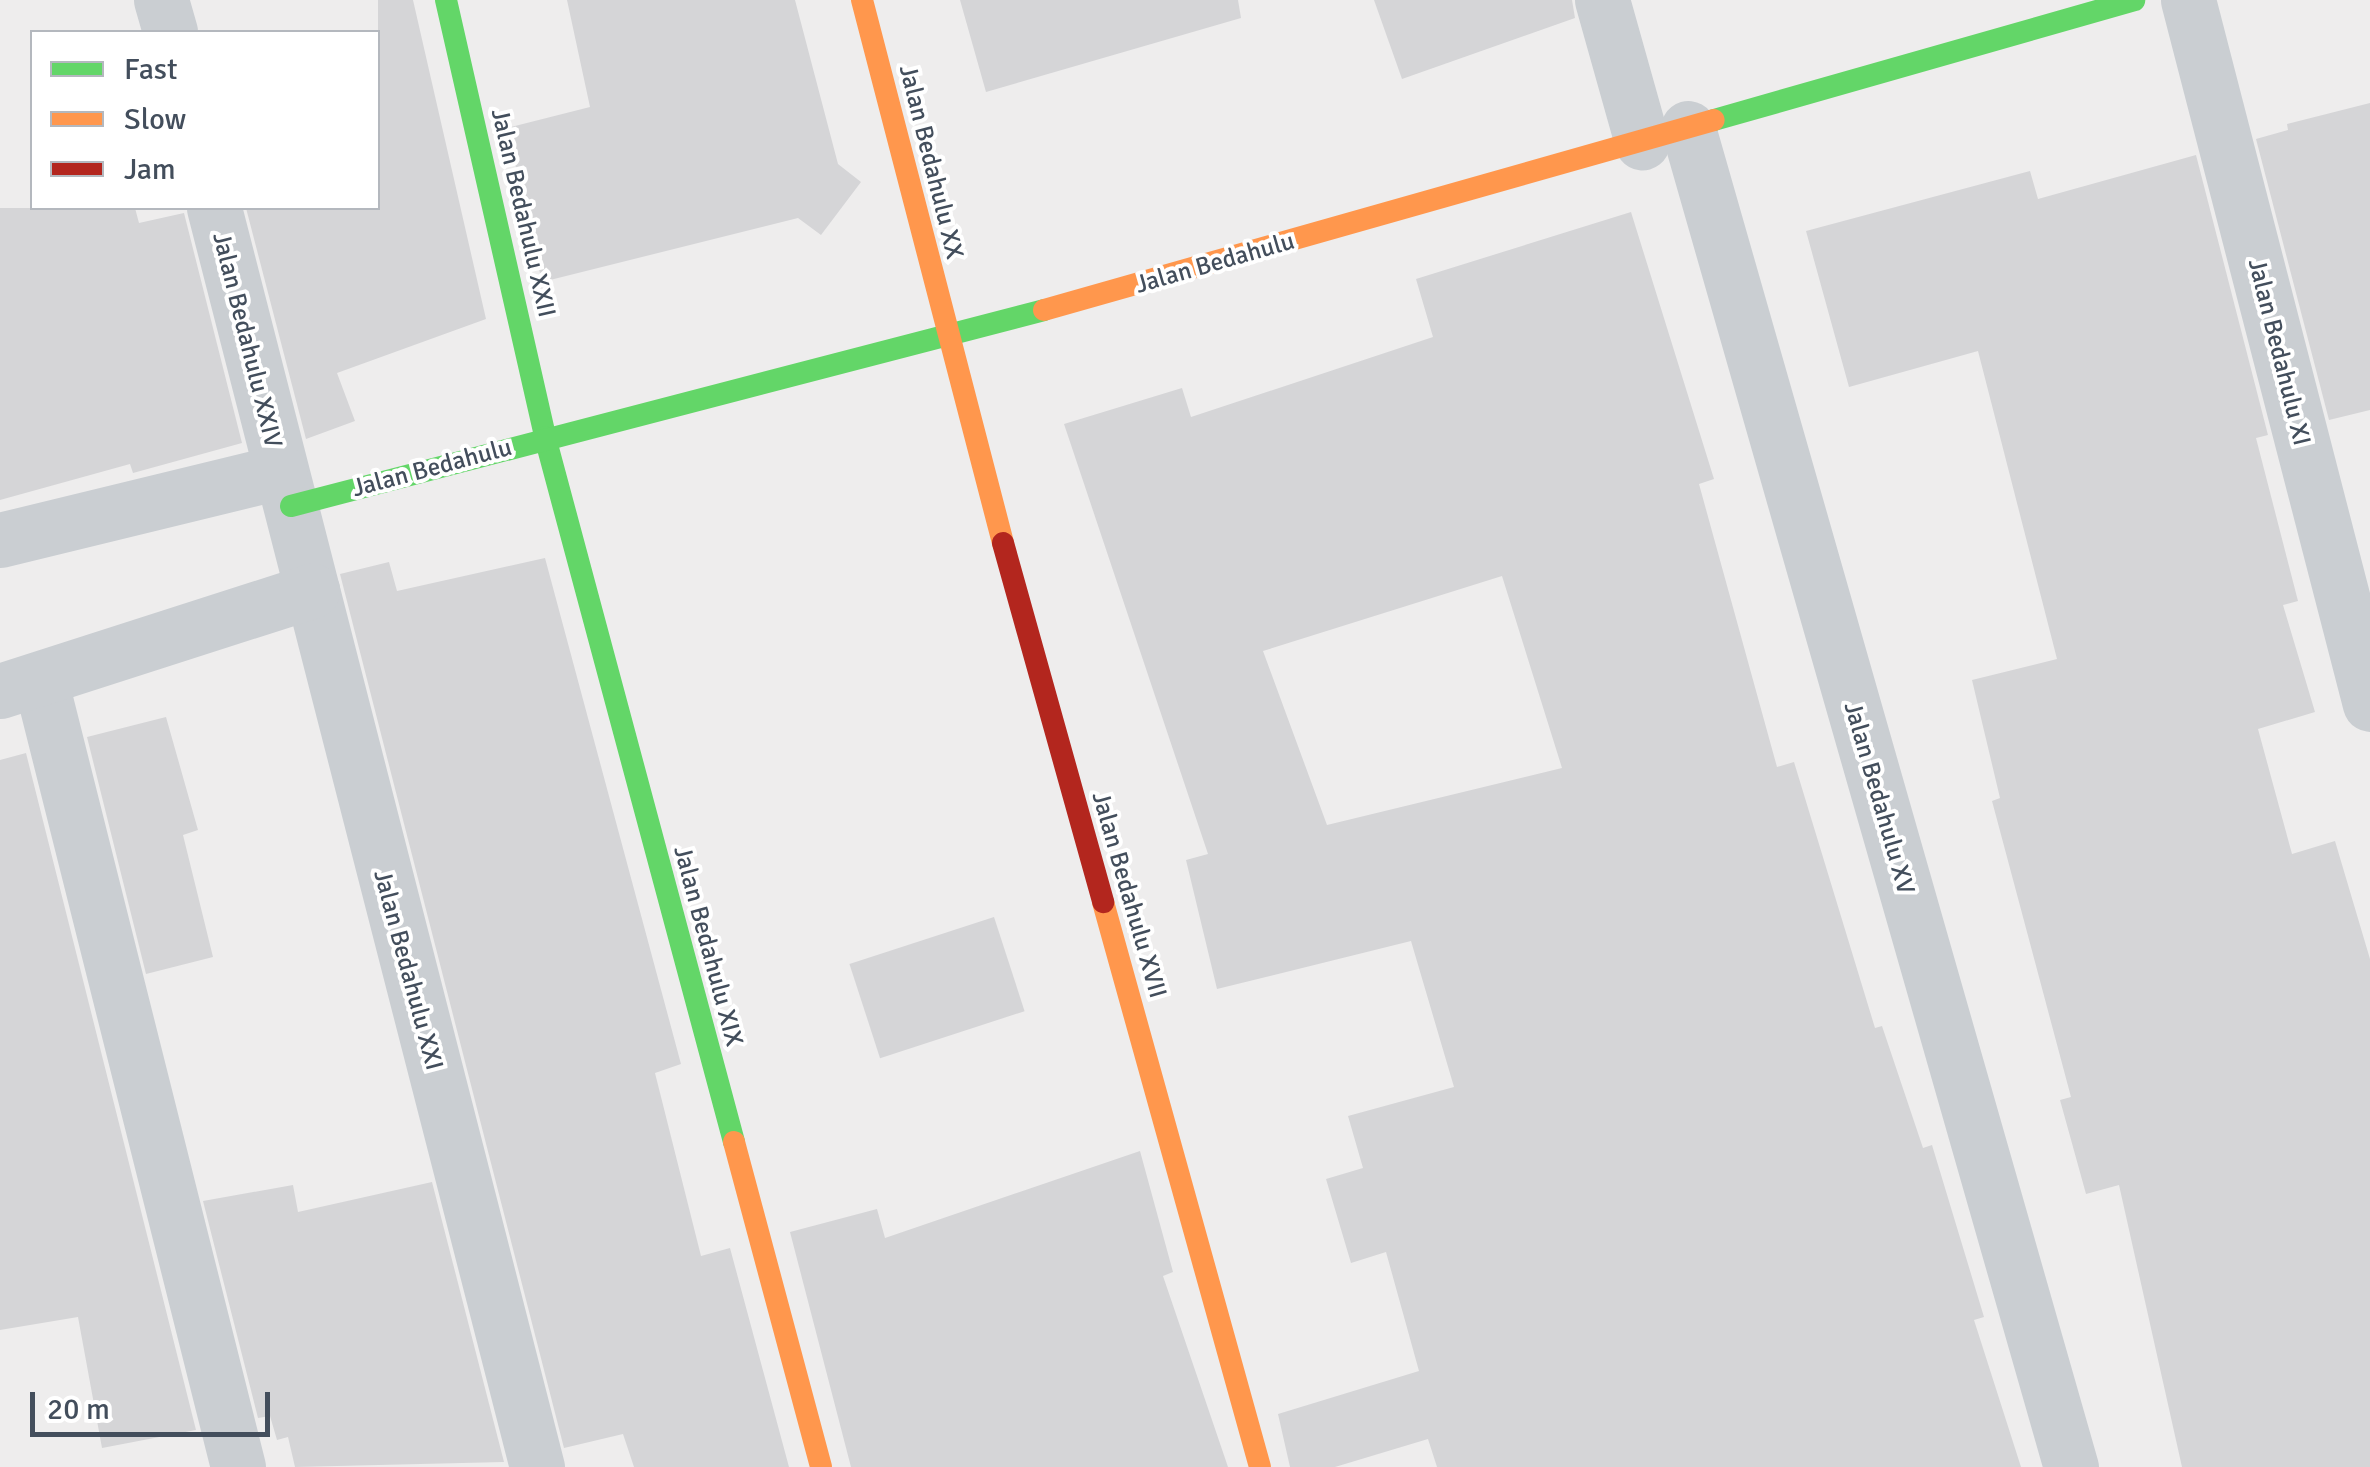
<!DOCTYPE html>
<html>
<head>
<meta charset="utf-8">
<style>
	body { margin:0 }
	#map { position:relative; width:2370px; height:1467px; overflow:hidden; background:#eeeded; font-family:Signika,sans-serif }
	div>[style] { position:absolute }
	.building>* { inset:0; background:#d5d5d7; transform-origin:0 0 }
	.street>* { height:55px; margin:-27.5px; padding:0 27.5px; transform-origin:27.5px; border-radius:27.5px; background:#caced2 }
	.fast>* { height:22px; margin:-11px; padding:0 11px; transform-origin:11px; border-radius:11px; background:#63d668 }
	.slow>* { height:22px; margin:-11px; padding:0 11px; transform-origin:11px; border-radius:11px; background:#ff974d }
	.jam>* { height:22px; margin:-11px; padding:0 11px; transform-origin:11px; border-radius:11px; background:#b3261e }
	span { translate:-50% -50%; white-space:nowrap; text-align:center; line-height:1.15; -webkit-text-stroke:8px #fff; paint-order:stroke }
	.street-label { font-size:25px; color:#434e5c }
	.legend { position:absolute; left:30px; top:30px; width:350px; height:180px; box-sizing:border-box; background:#fff; border:2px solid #b4b8be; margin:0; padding:12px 18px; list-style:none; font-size:30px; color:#434e5c }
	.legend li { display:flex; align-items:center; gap:20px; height:50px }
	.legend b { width:50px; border:2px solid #b4b8be }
	.scale { position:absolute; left:30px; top:1392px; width:240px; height:45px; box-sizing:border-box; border:5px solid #434e5c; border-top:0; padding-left:12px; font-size:30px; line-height:35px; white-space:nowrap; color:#434e5c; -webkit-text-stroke:8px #fff; paint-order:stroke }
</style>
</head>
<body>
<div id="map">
	<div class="building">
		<i style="clip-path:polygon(378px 0,413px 0,486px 319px,337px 373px,355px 421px,306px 439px,246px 208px,378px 208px)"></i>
		<i style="clip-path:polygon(567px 0,795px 0,838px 164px,861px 182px,821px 235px,798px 218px,542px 282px,507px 128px,590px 107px)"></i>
		<i style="clip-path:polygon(960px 0,1238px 0,1241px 18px,986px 92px)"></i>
		<i style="clip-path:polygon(1374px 0,1572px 0,1575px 18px,1402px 79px)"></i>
		<i style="clip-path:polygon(2370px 103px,2370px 410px,2329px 420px,2256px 139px,2288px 130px,2287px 124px)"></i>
		<i style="clip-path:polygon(2196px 155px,2268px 435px,2256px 438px,2298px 601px,2283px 605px,2315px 712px,2258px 729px,2292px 854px,2335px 841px,2370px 959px,2370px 1467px,2182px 1467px,2119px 1185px,2086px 1194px,2060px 1100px,2071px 1097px,1992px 801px,2000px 798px,1972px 680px,2057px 659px,1978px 351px,1849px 387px,1806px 231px,2030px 171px,2038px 199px)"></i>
		<i style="clip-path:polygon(0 208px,135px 208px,139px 223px,184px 213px,242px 443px,133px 473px,130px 464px,0 500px)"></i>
		<i style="clip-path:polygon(evenodd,1631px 212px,1714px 479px,1699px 484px,1777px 767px,1794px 762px,1875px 1028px,1882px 1026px,1923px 1148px,1932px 1145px,1984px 1317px,1974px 1320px,2021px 1467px,1437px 1467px,1428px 1439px,1335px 1467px,1290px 1467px,1278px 1414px,1419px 1371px,1386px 1252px,1351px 1263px,1326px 1179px,1363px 1168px,1348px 1116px,1454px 1087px,1411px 941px,1217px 989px,1186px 860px,1208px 854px,1064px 424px,1182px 388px,1191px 417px,1433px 337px,1416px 279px,1631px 212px,1502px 576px,1562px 768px,1327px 825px,1263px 651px,1502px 576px)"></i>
		<i style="clip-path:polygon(545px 558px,681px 1064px,655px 1073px,701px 1256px,730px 1248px,789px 1467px,634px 1467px,623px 1434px,564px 1448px,340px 574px,389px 562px,397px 591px)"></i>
		<i style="clip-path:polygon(166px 717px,198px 830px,183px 835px,213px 957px,146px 974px,87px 737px)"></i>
		<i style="clip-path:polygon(26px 753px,196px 1430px,102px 1448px,78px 1317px,0 1330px,0 760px)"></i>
		<i style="left:994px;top:917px;width:99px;height:152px;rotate:72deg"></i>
		<i style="clip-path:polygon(1140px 1151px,1173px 1272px,1163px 1276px,1228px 1467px,851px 1467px,790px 1232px,877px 1209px,885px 1238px)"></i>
		<i style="clip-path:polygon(432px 1182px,504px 1462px,295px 1467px,288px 1437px,277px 1440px,270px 1416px,258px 1418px,203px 1201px,293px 1185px,298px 1212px)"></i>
	</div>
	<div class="street">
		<i style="left:161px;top:0;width:33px;rotate:74deg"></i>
		<i style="left:1602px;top:0;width:148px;rotate:74.3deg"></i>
		<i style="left:2188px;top:0;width:727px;rotate:75.51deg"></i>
		<i style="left:1688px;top:128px;width:1393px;rotate:74.04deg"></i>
		<i style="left:214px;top:208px;width:1300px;rotate:75.61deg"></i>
		<i style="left:0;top:540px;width:288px;rotate:-13.7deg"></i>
		<i style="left:41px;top:683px;width:808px;rotate:75.89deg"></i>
		<i style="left:0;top:691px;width:328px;rotate:-17.8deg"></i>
	</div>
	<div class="fast">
		<i style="left:446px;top:0;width:448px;rotate:77.2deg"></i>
		<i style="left:545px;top:437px;width:730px;rotate:74.99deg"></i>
		<i style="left:1714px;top:120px;width:437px;rotate:-15.9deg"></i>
		<i style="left:291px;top:506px;width:778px;rotate:-14.59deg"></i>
	</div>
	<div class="slow">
		<i style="left:862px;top:0;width:561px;rotate:75.44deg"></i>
		<i style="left:1044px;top:310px;width:696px;rotate:-15.83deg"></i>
		<i style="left:1103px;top:902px;width:586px;rotate:74.47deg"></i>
		<i style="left:734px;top:1142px;width:336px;rotate:75deg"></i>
	</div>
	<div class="jam">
		<i style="left:1003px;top:543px;width:373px;rotate:74.4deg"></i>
	</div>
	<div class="street-label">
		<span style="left:931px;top:162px;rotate:76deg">Jalan Bedahulu XX</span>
		<span style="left:523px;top:213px;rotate:77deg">Jalan Bedahulu XXII</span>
		<span style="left:1215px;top:263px;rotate:-16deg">Jalan Bedahulu</span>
		<span style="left:247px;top:340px;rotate:76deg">Jalan Bedahulu XXIV</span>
		<span style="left:2279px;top:352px;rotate:76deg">Jalan Bedahulu XI</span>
		<span style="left:432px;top:468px;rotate:-15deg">Jalan Bedahulu</span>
		<span style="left:1879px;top:798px;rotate:74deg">Jalan Bedahulu XV</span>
		<span style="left:1129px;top:895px;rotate:74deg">Jalan Bedahulu XVII</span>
		<span style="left:708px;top:946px;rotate:75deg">Jalan Bedahulu XIX</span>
		<span style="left:408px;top:970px;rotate:75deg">Jalan Bedahulu XXI</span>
	</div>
	<ul class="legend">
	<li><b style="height:12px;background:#63d668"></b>Fast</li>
	<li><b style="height:12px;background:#ff974d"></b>Slow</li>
	<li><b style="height:12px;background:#b3261e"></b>Jam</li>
	</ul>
	<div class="scale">20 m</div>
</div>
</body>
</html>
